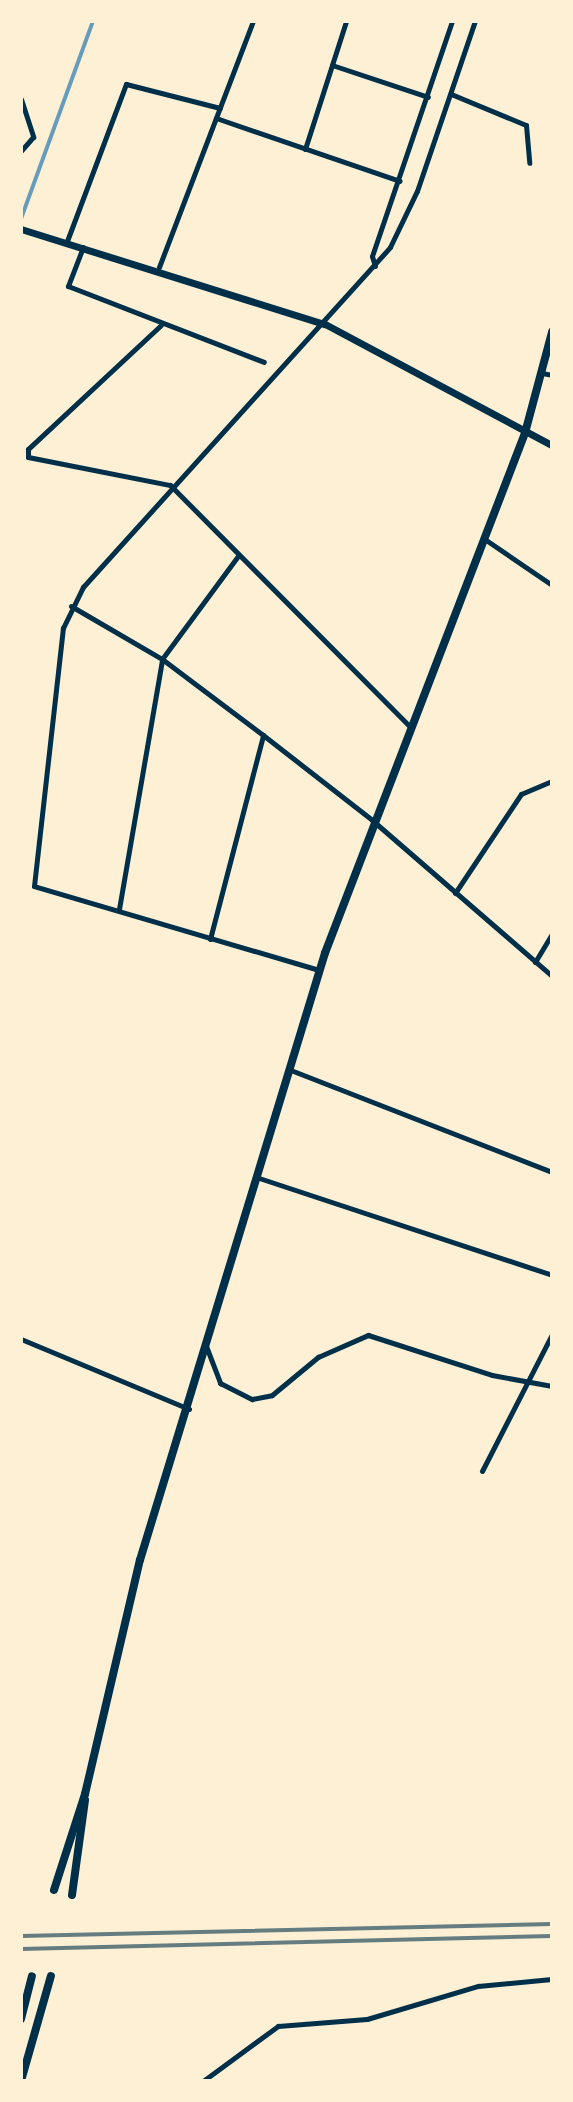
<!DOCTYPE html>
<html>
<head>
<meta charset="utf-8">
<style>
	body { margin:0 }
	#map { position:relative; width:573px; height:2102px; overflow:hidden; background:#fdf0d5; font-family:Jost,sans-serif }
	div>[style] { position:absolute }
	.stream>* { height:3.5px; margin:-1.75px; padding:0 1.75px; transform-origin:1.75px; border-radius:1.75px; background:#669bbc }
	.minor>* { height:5px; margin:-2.5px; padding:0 2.5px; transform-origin:2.5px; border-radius:2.5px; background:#003049 }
	.tertiary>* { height:7px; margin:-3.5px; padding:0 3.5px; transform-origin:3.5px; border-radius:3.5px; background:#003049 }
	.secondary>* { height:8px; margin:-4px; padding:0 4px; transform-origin:4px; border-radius:4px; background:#003049 }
	.rail>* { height:3.5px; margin:-1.75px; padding:0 1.75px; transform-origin:1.75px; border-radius:1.75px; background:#657d81 }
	span { translate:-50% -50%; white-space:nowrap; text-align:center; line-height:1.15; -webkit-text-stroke:7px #fdf0d5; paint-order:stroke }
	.frame { position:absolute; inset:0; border:23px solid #fdf0d5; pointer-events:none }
</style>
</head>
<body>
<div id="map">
	<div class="stream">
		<i style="left:21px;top:219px;width:211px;rotate:-70deg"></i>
	</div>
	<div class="minor">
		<i style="left:332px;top:65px;width:101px;rotate:18.4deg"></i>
		<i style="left:451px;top:94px;width:81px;rotate:22.5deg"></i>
		<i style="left:526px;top:125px;width:38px;rotate:85deg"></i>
		<i style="left:21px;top:99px;width:40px;rotate:72deg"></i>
		<i style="left:33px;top:137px;width:18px;rotate:131deg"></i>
		<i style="left:216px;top:118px;width:194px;rotate:18.9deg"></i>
		<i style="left:305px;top:149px;width:134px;rotate:-72.2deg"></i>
		<i style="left:67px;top:241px;width:168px;rotate:-69.4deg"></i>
		<i style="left:126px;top:84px;width:97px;rotate:14.3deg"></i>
		<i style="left:83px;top:247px;width:42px;rotate:111deg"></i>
		<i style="left:68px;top:286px;width:210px;rotate:21.2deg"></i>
		<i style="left:375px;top:266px;width:10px;rotate:-107deg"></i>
		<i style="left:372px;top:256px;width:248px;rotate:-71.2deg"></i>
		<i style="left:159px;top:267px;width:263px;rotate:-69.1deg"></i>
		<i style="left:161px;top:325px;width:182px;rotate:137deg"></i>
		<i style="left:28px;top:449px;width:8px;rotate:90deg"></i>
		<i style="left:28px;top:457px;width:145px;rotate:11.2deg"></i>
		<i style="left:170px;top:485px;width:339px;rotate:45.2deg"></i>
		<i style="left:542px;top:373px;width:10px;rotate:11deg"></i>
		<i style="left:483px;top:538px;width:83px;rotate:34.3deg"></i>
		<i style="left:71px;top:606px;width:105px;rotate:30.2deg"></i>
		<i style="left:162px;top:659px;width:126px;rotate:37deg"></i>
		<i style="left:263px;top:735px;width:138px;rotate:37.9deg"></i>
		<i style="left:372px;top:820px;width:238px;rotate:40.9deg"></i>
		<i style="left:455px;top:893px;width:119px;rotate:-56.3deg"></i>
		<i style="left:521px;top:794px;width:34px;rotate:-23deg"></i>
		<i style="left:119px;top:909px;width:254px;rotate:-80.2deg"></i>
		<i style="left:162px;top:659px;width:128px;rotate:-53.6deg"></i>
		<i style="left:210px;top:939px;width:211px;rotate:-75.4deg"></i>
		<i style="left:535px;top:962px;width:33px;rotate:-59deg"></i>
		<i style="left:319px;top:970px;width:297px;rotate:-163.6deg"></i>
		<i style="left:34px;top:886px;width:260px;rotate:-83.6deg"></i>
		<i style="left:63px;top:628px;width:46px;rotate:-64deg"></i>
		<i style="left:83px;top:587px;width:458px;rotate:-47.9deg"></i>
		<i style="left:390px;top:247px;width:62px;rotate:-64.3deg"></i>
		<i style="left:417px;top:191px;width:180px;rotate:-71.2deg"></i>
		<i style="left:288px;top:1069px;width:283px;rotate:21.3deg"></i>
		<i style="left:256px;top:1177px;width:312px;rotate:18.3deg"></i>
		<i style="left:21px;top:1339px;width:182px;rotate:22.6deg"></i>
		<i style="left:206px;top:1346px;width:40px;rotate:69deg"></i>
		<i style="left:220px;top:1383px;width:36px;rotate:27deg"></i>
		<i style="left:252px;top:1399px;width:20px;rotate:-11deg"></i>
		<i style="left:272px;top:1395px;width:60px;rotate:-39.6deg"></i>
		<i style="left:318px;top:1357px;width:55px;rotate:-23.7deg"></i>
		<i style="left:368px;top:1335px;width:130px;rotate:17.9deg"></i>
		<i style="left:492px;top:1375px;width:61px;rotate:10.4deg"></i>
		<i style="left:482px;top:1471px;width:154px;rotate:-62.9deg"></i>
		<i style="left:104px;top:2081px;width:51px"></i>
		<i style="left:203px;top:2081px;width:93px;rotate:-36.3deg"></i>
		<i style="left:278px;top:2026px;width:89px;rotate:-4.5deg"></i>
		<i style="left:367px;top:2019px;width:116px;rotate:-16.6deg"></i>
		<i style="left:478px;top:1986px;width:74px;rotate:-5.4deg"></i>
	</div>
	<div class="tertiary">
		<i style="left:21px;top:229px;width:318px;rotate:17.4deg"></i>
		<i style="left:325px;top:324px;width:257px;rotate:28.1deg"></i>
	</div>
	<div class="secondary">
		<i style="left:54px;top:1890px;width:101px;rotate:-72.1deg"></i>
		<i style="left:85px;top:1794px;width:240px;rotate:-76.8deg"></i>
		<i style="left:140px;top:1560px;width:635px;rotate:-73.05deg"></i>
		<i style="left:325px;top:953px;width:557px;rotate:-68.96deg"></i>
		<i style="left:525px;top:433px;width:105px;rotate:-75deg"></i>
		<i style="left:72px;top:1895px;width:96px;rotate:-82.2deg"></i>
		<i style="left:21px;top:2019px;width:44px;rotate:-75.7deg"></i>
		<i style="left:21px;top:2081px;width:109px;rotate:-74.1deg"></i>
	</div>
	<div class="rail">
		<i style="left:21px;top:1936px;width:531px;rotate:-1.29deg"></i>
		<i style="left:21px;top:1949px;width:531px;rotate:-1.4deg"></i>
	</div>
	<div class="frame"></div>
</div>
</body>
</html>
